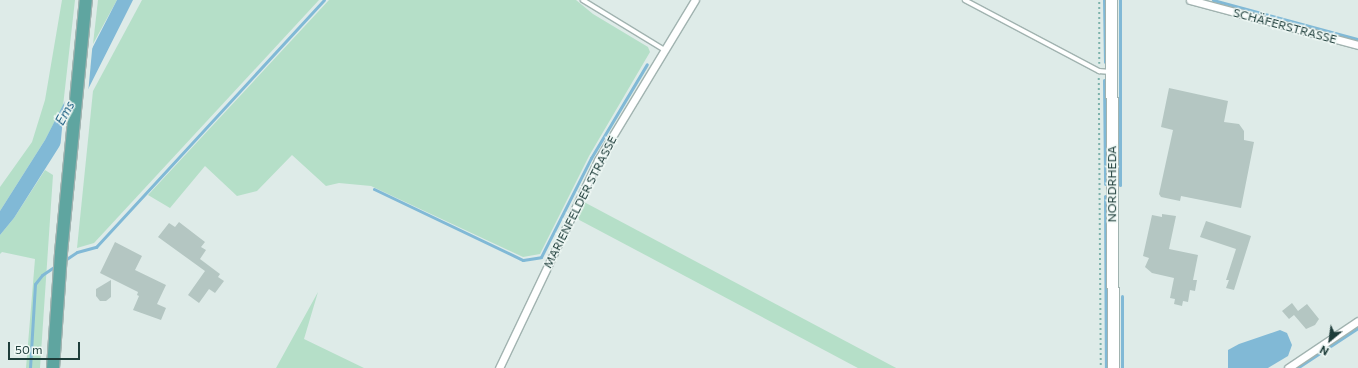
<!DOCTYPE html>
<html>
<head>
<meta charset="utf-8">
<style>
	body { margin:0 }
	#map { position:relative; width:1358px; height:368px; overflow:hidden; background:#deebe8; font-family:Commissioner,sans-serif }
	div>[style] { position:absolute }
	.green>* { inset:0; background:#b5dfc8; transform-origin:0 0 }
	.water>* { inset:0; background:#81b9d6 }
	.pier>* { inset:0; background:#deebe8 }
	.stream>* { height:3px; margin:-1.5px; padding:0 1.5px; transform-origin:1.5px; border-radius:1.5px; background:#81b9d6 }
	.building>* { inset:0; background:#b4c6c2 }
	.path>* { height:1.5px; margin-top:-0.75px; transform-origin:0; background:repeating-linear-gradient(90deg,#7cb2ab 0 2px,transparent 0 5px) }
	.roads { filter:drop-shadow(1px 0 #a1b3b0) drop-shadow(-1px 0 #a1b3b0) drop-shadow(0 1px #a1b3b0) drop-shadow(0 -1px #a1b3b0) }
	.lane>* { height:3.5px; margin:-1.75px; padding:0 1.75px; transform-origin:1.75px; border-radius:1.75px; background:#fff }
	.street>* { height:7px; margin:-3.5px; padding:0 3.5px; transform-origin:3.5px; border-radius:3.5px; background:#fff }
	.secondary>* { height:11px; margin:-5.5px; padding:0 5.5px; transform-origin:5.5px; border-radius:5.5px; background:#fff }
	.primary>* { height:12px; margin:-6px; padding:0 6px; transform-origin:6px; border-radius:6px; background:#5fa5a0 }
	span { translate:-50% -50%; white-space:nowrap; text-align:center; line-height:1.15; -webkit-text-stroke:3px #eff8f5; paint-order:stroke }
	.street-label { font-size:12px; color:#1e3d3a }
	.water-label { font-size:13px; color:#14587d; font-style:italic }
	.north { position:absolute; left:1310px; top:320px; width:40px; height:40px; -webkit-text-stroke:3px #eff8f5; paint-order:stroke; rotate:209deg; font-size:11px; font-weight:700; line-height:16px; text-align:center; color:#1e3d3a }
	.north::after { content:''; display:block; margin:auto; width:14px; height:18px; background:#1e3d3a; clip-path:polygon(50% 0,100% 100%,50% 72%,0 100%) }
	.scale { position:absolute; left:8px; top:342px; width:72px; height:18px; box-sizing:border-box; border:2px solid #1e3d3a; border-top:0; padding-left:5px; font-size:12px; line-height:14px; white-space:nowrap; color:#1e3d3a; -webkit-text-stroke:3px #eff8f5; paint-order:stroke }
</style>
</head>
<body>
<div id="map">
	<div class="green">
		<i style="clip-path:polygon(62px 0,75px 0,63px 106px,45px 140px,0 211px,0 187px,32px 142px,45px 100px)"></i>
		<i style="clip-path:polygon(98px 0,117px 0,93px 44px)"></i>
		<i style="clip-path:polygon(142px 0,319px 0,94px 243px,77px 248px,93px 91px)"></i>
		<i style="clip-path:polygon(329px 0,576px 0,593px 14px,648px 47px,650px 52px,589px 156px,540px 254px,523px 257px,371px 186px,339px 183px,326px 186px,292px 155px,257px 191px,237px 196px,205px 166px,170px 208px,148px 195px)"></i>
		<i style="clip-path:polygon(45px 170px,53px 175px,40px 368px,26px 368px,35px 259px,2px 252px,0 254px,0 235px,14px 218px)"></i>
		<i style="left:584px;top:202px;width:359px;height:18px;rotate:28deg"></i>
		<i style="clip-path:polygon(318px 292px,304px 339px,364px 368px,276px 368px)"></i>
	</div>
	<div class="water">
		<i style="clip-path:polygon(117px 0,133px 0,59px 147px,14px 218px,0 235px,0 211px,45px 140px)"></i>
		<i style="clip-path:polygon(1280px 330px,1287px 333px,1292px 345px,1288px 356px,1268px 368px,1228px 368px,1228px 350px,1239px 344px)"></i>
	</div>
	<div class="pier">
		<i style="clip-path:polygon(93px 40px,88px 94px,60px 150px,65px 96px)"></i>
	</div>
	<div class="stream">
		<i style="left:1104px;top:0;width:62px;rotate:89.1deg"></i>
		<i style="left:1120px;top:0;width:185px;rotate:90deg"></i>
		<i style="left:1213px;top:0;width:150px;rotate:15.1deg"></i>
		<i style="left:1104px;top:80px;width:104px;rotate:89.4deg"></i>
		<i style="left:374px;top:189px;width:165px;rotate:25.5deg"></i>
		<i style="left:523px;top:260px;width:18px;rotate:-9deg"></i>
		<i style="left:541px;top:257px;width:111px;rotate:-63.2deg"></i>
		<i style="left:591px;top:158px;width:109px;rotate:-59.2deg"></i>
		<i style="left:1105px;top:196px;width:172px;rotate:89.7deg"></i>
		<i style="left:65px;top:260px;width:14px;rotate:-34deg"></i>
		<i style="left:77px;top:252px;width:20px;rotate:-15deg"></i>
		<i style="left:96px;top:247px;width:336px;rotate:-47.3deg"></i>
		<i style="left:1122px;top:296px;width:72px;rotate:90deg"></i>
		<i style="left:30px;top:368px;width:84px;rotate:-86.6deg"></i>
		<i style="left:35px;top:284px;width:11px;rotate:-52deg"></i>
		<i style="left:42px;top:275px;width:18px;rotate:-34deg"></i>
		<i style="left:1297px;top:368px;width:73px;rotate:-33.3deg"></i>
	</div>
	<div class="building">
		<i style="clip-path:polygon(1169px 88px,1228px 101px,1224px 122px,1239px 124px,1244px 131px,1244px 140px,1254px 142px,1241px 208px,1181px 196px,1180px 201px,1161px 197px,1159px 194px,1173px 130px,1161px 127px)"></i>
		<i style="clip-path:polygon(1162px 214px,1176px 216px,1169px 249px,1198px 255px,1193px 280px,1197px 280px,1195px 291px,1190px 290px,1188px 302px,1183px 301px,1182px 306px,1174px 304px,1175px 299px,1170px 298px,1174px 278px,1152px 273px,1145px 267px,1149px 258px,1143px 256px,1152px 215px,1162px 217px)"></i>
		<i style="clip-path:polygon(1206px 221px,1251px 236px,1234px 290px,1226px 288px,1229px 280px,1226px 280px,1236px 249px,1200px 237px)"></i>
		<i style="clip-path:polygon(179px 222px,205px 242px,201px 247px,206px 250px,200px 259px,220px 274px,218px 277px,224px 281px,215px 293px,209px 289px,199px 303px,188px 295px,205px 271px,158px 237px,169px 223px,175px 227px)"></i>
		<i style="clip-path:polygon(115px 242px,142px 256px,135px 270px,166px 285px,157px 304px,166px 308px,161px 320px,133px 310px,139px 296px,137px 295px,138px 292px,100px 273px)"></i>
		<i style="clip-path:polygon(111px 280px,111px 297px,106px 301px,100px 301px,96px 296px,96px 289px)"></i>
		<i style="clip-path:polygon(1292px 303px,1298px 311px,1307px 304px,1319px 319px,1315px 325px,1306px 329px,1294px 315px,1289px 319px,1282px 311px)"></i>
	</div>
	<div class="path">
		<i style="left:1099px;top:64px;width:64px;rotate:-90deg"></i>
		<i style="left:1099px;top:78px;width:290px;rotate:89.6deg"></i>
	</div>
	<div class="roads">
		<div class="lane">
			<i style="left:583px;top:0;width:96px;rotate:31.4deg"></i>
			<i style="left:965px;top:0;width:152px;rotate:27.9deg"></i>
			<i style="left:1099px;top:71px;width:11px;rotate:5deg"></i>
		</div>
		<div class="street">
			<i style="left:1190px;top:0;width:174px;rotate:15deg"></i>
			<i style="left:499px;top:368px;width:230px;rotate:-64.5deg"></i>
			<i style="left:598px;top:160px;width:187px;rotate:-58.8deg"></i>
			<i style="left:1288px;top:368px;width:84px;rotate:-33.9deg"></i>
		</div>
		<div class="secondary">
			<i style="left:1111px;top:0;width:368px;rotate:89.7deg"></i>
		</div>
		<div class="primary">
			<i style="left:53px;top:368px;width:115px;rotate:-86deg"></i>
			<i style="left:61px;top:253px;width:254px;rotate:-84.4deg"></i>
		</div>
	</div>
	<div class="street-label">
		<span style="left:1285px;top:26px;rotate:15deg">SCHÄFERSTRASSE</span>
		<span style="left:1112px;top:184px;rotate:-90deg">NORDRHEDA</span>
		<span style="left:580px;top:202px;rotate:-63deg">MARIENFELDER STRASSE</span>
	</div>
	<div class="water-label">
		<span style="left:65px;top:113px;rotate:-61deg">Ems</span>
	</div>
	<div class="north">N</div>
	<div class="scale">50 m</div>
</div>
</body>
</html>
